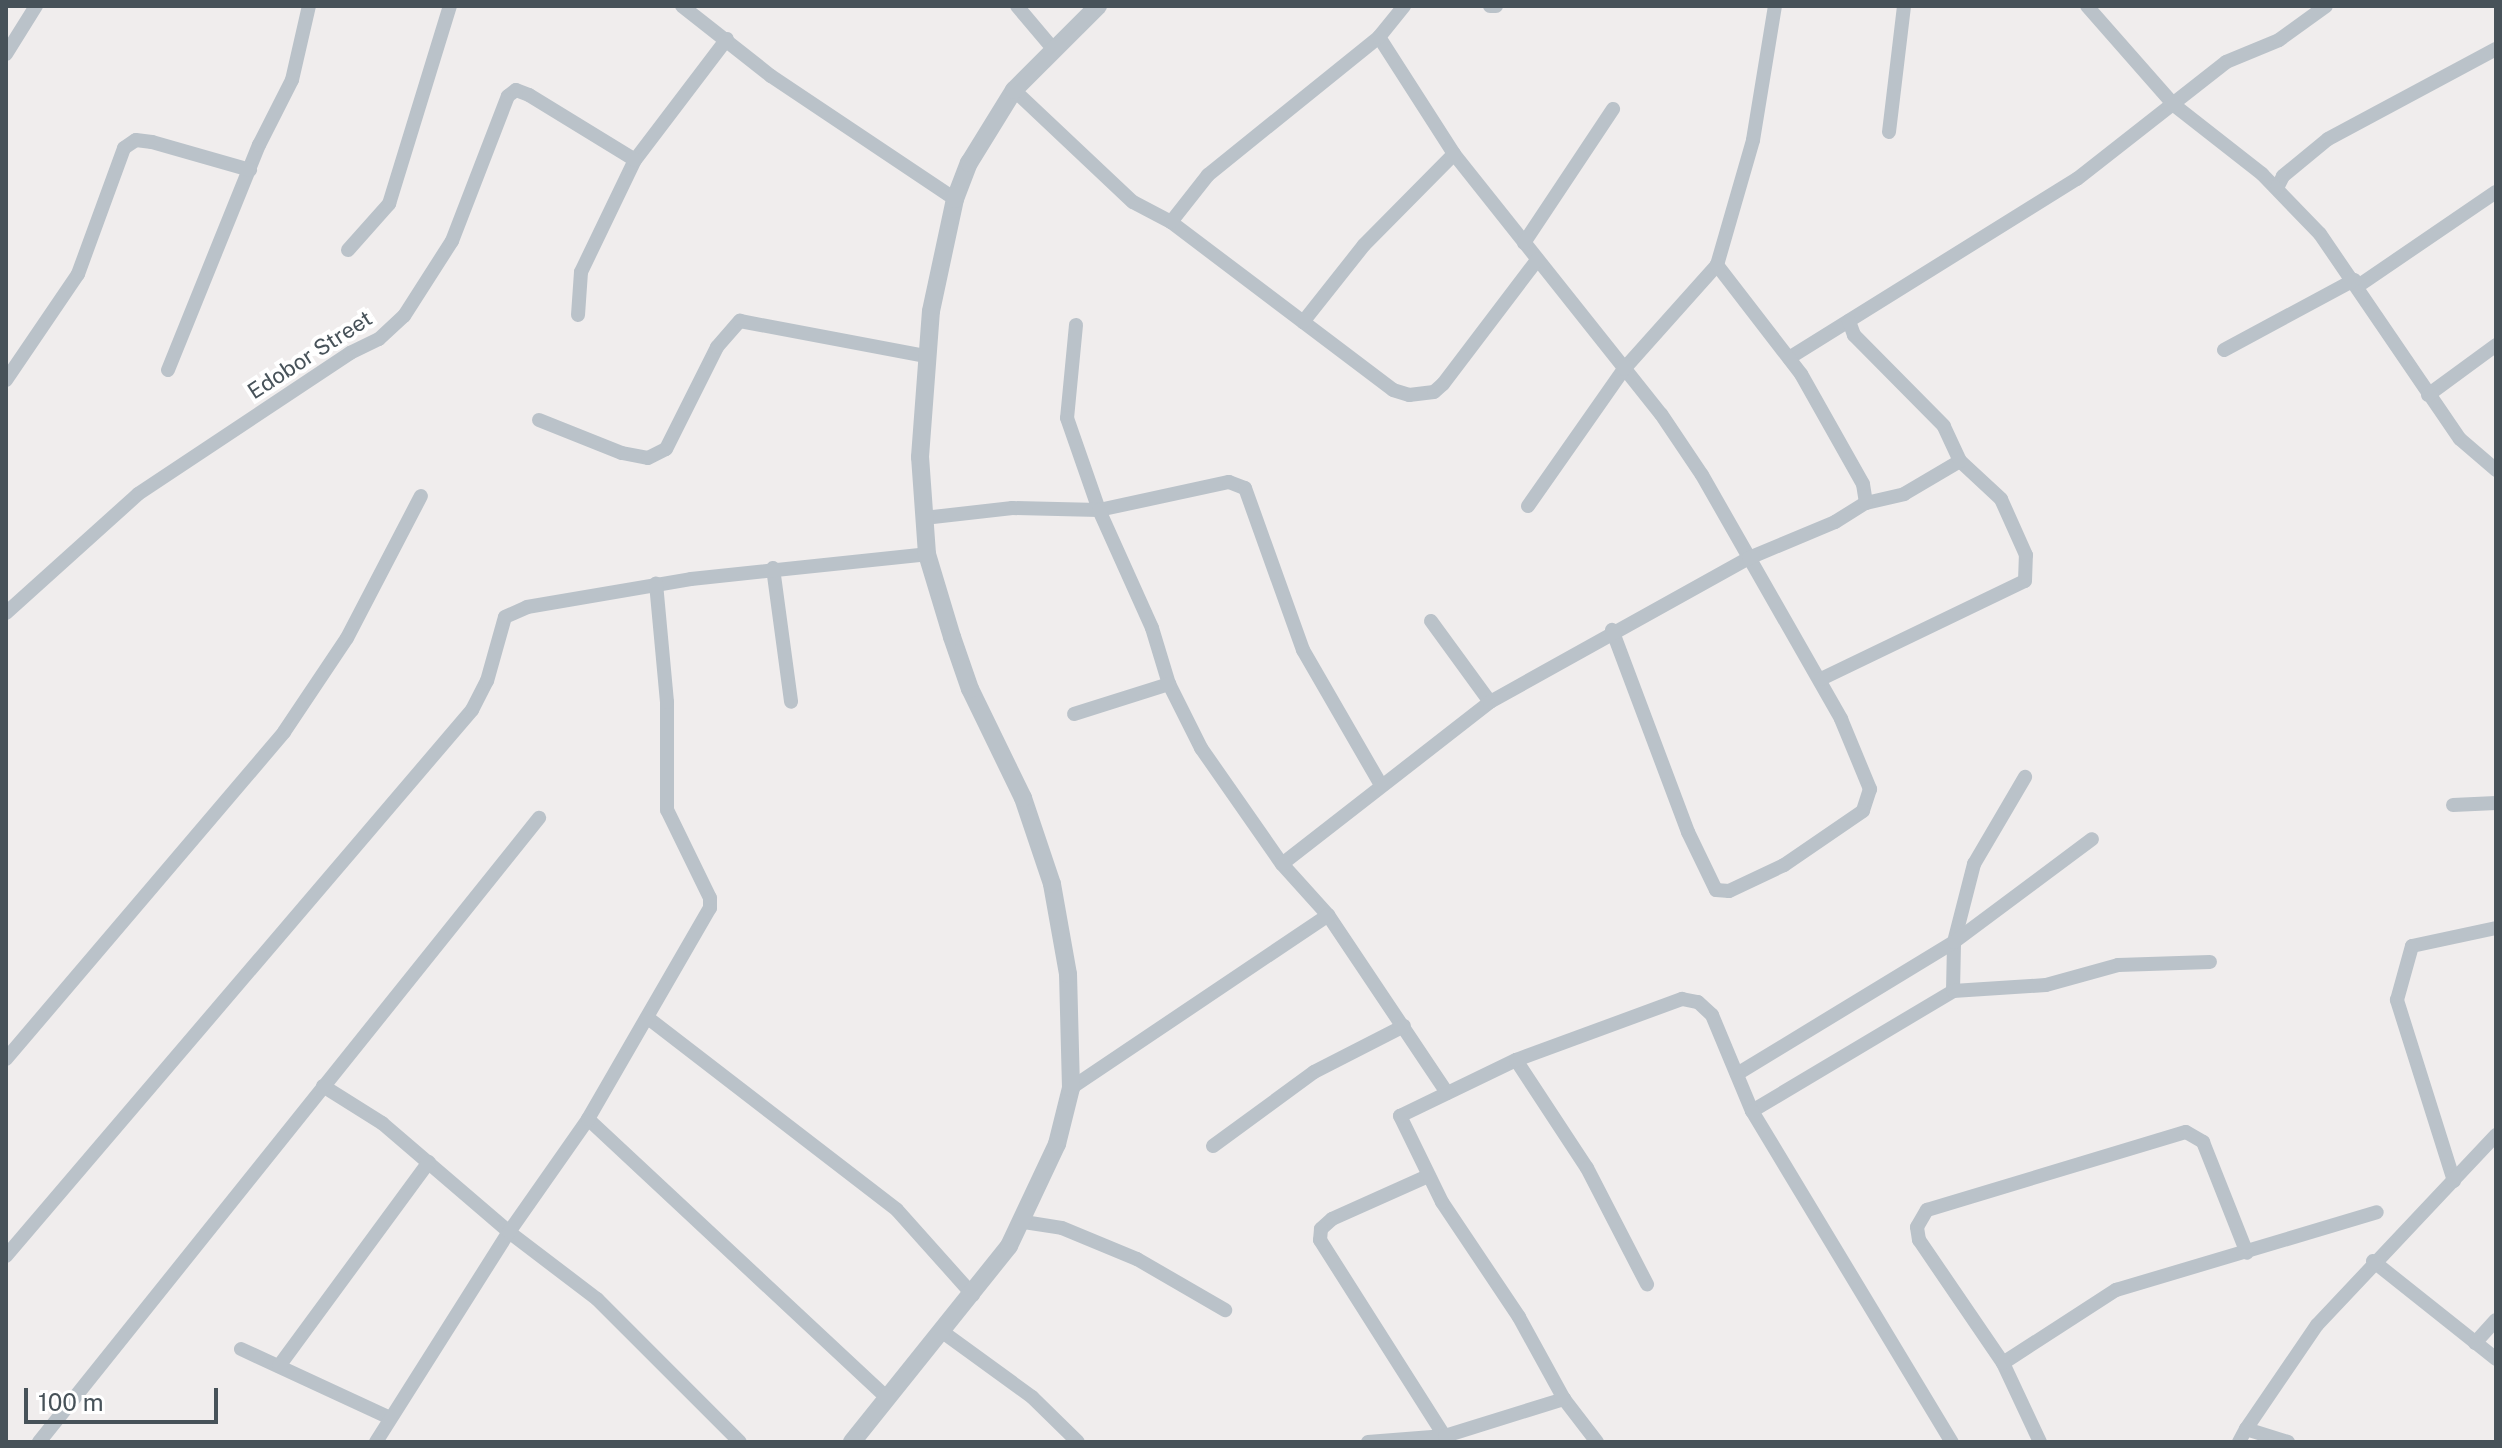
<!DOCTYPE html>
<html>
<head>
<meta charset="utf-8">
<style>
	body { margin:0 }
	#map { position:relative; width:2502px; height:1448px; overflow:hidden; background:#f0eded; font-family:"Public Sans",sans-serif }
	div>[style] { position:absolute }
	.minor>* { height:14px; margin:-7px; padding:0 7px; transform-origin:7px; border-radius:7px; background:#bac2c9 }
	.tertiary>* { height:18px; margin:-9px; padding:0 9px; transform-origin:9px; border-radius:9px; background:#bac2c9 }
	span { translate:-50% -50%; white-space:nowrap; text-align:center; line-height:1.15; -webkit-text-stroke:8px #fff; paint-order:stroke }
	.street-label { font-size:22px; color:#475259 }
	.frame { position:absolute; inset:0; border:8px solid #475259; pointer-events:none }
	.scale { position:absolute; left:24px; top:1388px; width:194px; height:36px; box-sizing:border-box; border:4px solid #475259; border-top:0; padding-left:10px; font-size:24px; line-height:28px; white-space:nowrap; color:#475259; -webkit-text-stroke:6px #fff; paint-order:stroke }
</style>
</head>
<body>
<div id="map">
	<div class="minor">
		<i style="left:682px;top:6px;width:113px;rotate:38.2deg"></i>
		<i style="left:771px;top:76px;width:221px;rotate:33.8deg"></i>
		<i style="left:1017px;top:6px;width:57px;rotate:49.9deg"></i>
		<i style="left:1490px;top:6px;width:6px"></i>
		<i style="left:2087px;top:6px;width:132px;rotate:48.7deg"></i>
		<i style="left:2174px;top:105px;width:112px;rotate:38.1deg"></i>
		<i style="left:2262px;top:174px;width:83px;rotate:46deg"></i>
		<i style="left:2320px;top:234px;width:248px;rotate:55.7deg"></i>
		<i style="left:2460px;top:439px;width:48px;rotate:40.7deg"></i>
		<i style="left:1379px;top:37px;width:139px;rotate:57.3deg"></i>
		<i style="left:1454px;top:154px;width:332px;rotate:51.5deg"></i>
		<i style="left:1661px;top:414px;width:73px;rotate:56.1deg"></i>
		<i style="left:1702px;top:475px;width:281px;rotate:60.3deg"></i>
		<i style="left:1841px;top:719px;width:76px;rotate:67.5deg"></i>
		<i style="left:1870px;top:789px;width:23px;rotate:108deg"></i>
		<i style="left:1863px;top:811px;width:96px;rotate:145.6deg"></i>
		<i style="left:1784px;top:865px;width:61px;rotate:154.7deg"></i>
		<i style="left:1729px;top:891px;width:13px;rotate:-176deg"></i>
		<i style="left:1716px;top:890px;width:64px;rotate:-115.8deg"></i>
		<i style="left:1688px;top:832px;width:216px;rotate:-110.6deg"></i>
		<i style="left:6px;top:54px;width:57px;rotate:-58deg"></i>
		<i style="left:1014px;top:90px;width:163px;rotate:43.3deg"></i>
		<i style="left:1133px;top:202px;width:43px;rotate:27.8deg"></i>
		<i style="left:1171px;top:222px;width:278px;rotate:37.1deg"></i>
		<i style="left:1393px;top:390px;width:17px;rotate:17deg"></i>
		<i style="left:1409px;top:395px;width:25px;rotate:-7deg"></i>
		<i style="left:1434px;top:392px;width:12px;rotate:-42deg"></i>
		<i style="left:1443px;top:384px;width:156px;rotate:-52.8deg"></i>
		<i style="left:1889px;top:132px;width:127px;rotate:-83.2deg"></i>
		<i style="left:2277px;top:188px;width:13px;rotate:-63deg"></i>
		<i style="left:2283px;top:176px;width:58px;rotate:-39.4deg"></i>
		<i style="left:2328px;top:139px;width:191px;rotate:-28.2deg"></i>
		<i style="left:1171px;top:222px;width:60px;rotate:-51.8deg"></i>
		<i style="left:1208px;top:175px;width:220px;rotate:-38.9deg"></i>
		<i style="left:1379px;top:37px;width:40px;rotate:-51deg"></i>
		<i style="left:1524px;top:243px;width:161px;rotate:-56.4deg"></i>
		<i style="left:348px;top:250px;width:62px;rotate:-48.3deg"></i>
		<i style="left:389px;top:204px;width:207px;rotate:-72.9deg"></i>
		<i style="left:2358px;top:286px;width:167px;rotate:-34.3deg"></i>
		<i style="left:578px;top:315px;width:43px;rotate:-86deg"></i>
		<i style="left:581px;top:272px;width:124px;rotate:-64.3deg"></i>
		<i style="left:635px;top:160px;width:152px;rotate:-52.8deg"></i>
		<i style="left:1303px;top:322px;width:98px;rotate:-51.6deg"></i>
		<i style="left:1364px;top:245px;width:128px;rotate:-45.3deg"></i>
		<i style="left:1076px;top:325px;width:93px;rotate:95.5deg"></i>
		<i style="left:1067px;top:418px;width:97px;rotate:70.8deg"></i>
		<i style="left:1099px;top:510px;width:133px;rotate:-12.2deg"></i>
		<i style="left:1229px;top:482px;width:17px;rotate:21deg"></i>
		<i style="left:1245px;top:488px;width:172px;rotate:70.3deg"></i>
		<i style="left:1303px;top:650px;width:156px;rotate:60deg"></i>
		<i style="left:2224px;top:350px;width:148px;rotate:-28.3deg"></i>
		<i style="left:1789px;top:358px;width:339px;rotate:-31.9deg"></i>
		<i style="left:2077px;top:179px;width:189px;rotate:-38.1deg"></i>
		<i style="left:2226px;top:62px;width:57px;rotate:-22.5deg"></i>
		<i style="left:2279px;top:40px;width:58px;rotate:-35.9deg"></i>
		<i style="left:168px;top:370px;width:243px;rotate:-68deg"></i>
		<i style="left:259px;top:145px;width:73px;rotate:-63.1deg"></i>
		<i style="left:292px;top:80px;width:76px;rotate:-77.1deg"></i>
		<i style="left:6px;top:380px;width:128px;rotate:-55.8deg"></i>
		<i style="left:78px;top:274px;width:134px;rotate:-69.9deg"></i>
		<i style="left:124px;top:148px;width:14px;rotate:-34deg"></i>
		<i style="left:136px;top:140px;width:16px;rotate:7deg"></i>
		<i style="left:152px;top:142px;width:102px;rotate:15.9deg"></i>
		<i style="left:2428px;top:395px;width:84px;rotate:-36.3deg"></i>
		<i style="left:539px;top:420px;width:89px;rotate:21.7deg"></i>
		<i style="left:622px;top:453px;width:26px;rotate:11deg"></i>
		<i style="left:648px;top:458px;width:20px;rotate:-27deg"></i>
		<i style="left:666px;top:449px;width:114px;rotate:-63.4deg"></i>
		<i style="left:717px;top:347px;width:35px;rotate:-49deg"></i>
		<i style="left:740px;top:321px;width:188px;rotate:10.7deg"></i>
		<i style="left:1866px;top:503px;width:39px;rotate:-13deg"></i>
		<i style="left:1904px;top:494px;width:65px;rotate:-30.5deg"></i>
		<i style="left:1528px;top:506px;width:167px;rotate:-55deg"></i>
		<i style="left:1624px;top:369px;width:140px;rotate:-48.2deg"></i>
		<i style="left:1717px;top:265px;width:130px;rotate:-73.9deg"></i>
		<i style="left:1753px;top:140px;width:136px;rotate:-80.7deg"></i>
		<i style="left:924px;top:518px;width:89px;rotate:-6.5deg"></i>
		<i style="left:1012px;top:508px;width:87px;rotate:1.3deg"></i>
		<i style="left:1099px;top:510px;width:129px;rotate:65.8deg"></i>
		<i style="left:1152px;top:628px;width:59px;rotate:73.1deg"></i>
		<i style="left:1169px;top:684px;width:72px;rotate:63.4deg"></i>
		<i style="left:1201px;top:748px;width:141px;rotate:55.1deg"></i>
		<i style="left:1282px;top:864px;width:69px;rotate:48deg"></i>
		<i style="left:1328px;top:915px;width:214px;rotate:56.2deg"></i>
		<i style="left:773px;top:568px;width:135px;rotate:82.3deg"></i>
		<i style="left:6px;top:613px;width:178px;rotate:-42deg"></i>
		<i style="left:138px;top:494px;width:255px;rotate:-33.6deg"></i>
		<i style="left:350px;top:353px;width:32px;rotate:-26deg"></i>
		<i style="left:379px;top:339px;width:34px;rotate:-43deg"></i>
		<i style="left:404px;top:316px;width:89px;rotate:-57.4deg"></i>
		<i style="left:452px;top:241px;width:155px;rotate:-68.9deg"></i>
		<i style="left:508px;top:96px;width:10px;rotate:-37deg"></i>
		<i style="left:516px;top:90px;width:14px;rotate:21deg"></i>
		<i style="left:529px;top:95px;width:124px;rotate:31.5deg"></i>
		<i style="left:1431px;top:621px;width:100px;rotate:53.9deg"></i>
		<i style="left:1821px;top:679px;width:226px;rotate:-25.7deg"></i>
		<i style="left:2025px;top:581px;width:26px;rotate:-88deg"></i>
		<i style="left:2026px;top:555px;width:61px;rotate:-114.1deg"></i>
		<i style="left:2001px;top:499px;width:56px;rotate:-137.2deg"></i>
		<i style="left:1960px;top:461px;width:38px;rotate:-115deg"></i>
		<i style="left:1944px;top:426px;width:128px;rotate:-134.7deg"></i>
		<i style="left:1854px;top:335px;width:15px;rotate:-110deg"></i>
		<i style="left:1074px;top:714px;width:100px;rotate:-17.5deg"></i>
		<i style="left:2453px;top:805px;width:43px;rotate:-2.7deg"></i>
		<i style="left:1282px;top:864px;width:264px;rotate:-37.9deg"></i>
		<i style="left:1490px;top:702px;width:296px;rotate:-29.1deg"></i>
		<i style="left:1749px;top:558px;width:93px;rotate:-22.7deg"></i>
		<i style="left:1835px;top:522px;width:36px;rotate:-32deg"></i>
		<i style="left:1866px;top:503px;width:19px;rotate:-99deg"></i>
		<i style="left:1863px;top:484px;width:126px;rotate:-119.4deg"></i>
		<i style="left:1801px;top:374px;width:138px;rotate:-127.6deg"></i>
		<i style="left:1953px;top:991px;width:49px;rotate:-88.8deg"></i>
		<i style="left:1954px;top:942px;width:81px;rotate:-75.6deg"></i>
		<i style="left:1974px;top:864px;width:101px;rotate:-59.6deg"></i>
		<i style="left:648px;top:1018px;width:314px;rotate:37.6deg"></i>
		<i style="left:897px;top:1210px;width:114px;rotate:48.2deg"></i>
		<i style="left:6px;top:1059px;width:429px;rotate:-49.6deg"></i>
		<i style="left:284px;top:732px;width:113px;rotate:-56.2deg"></i>
		<i style="left:347px;top:638px;width:160px;rotate:-62.5deg"></i>
		<i style="left:1516px;top:1060px;width:129px;rotate:56.7deg"></i>
		<i style="left:1587px;top:1168px;width:131px;rotate:62.7deg"></i>
		<i style="left:1737px;top:1074px;width:254px;rotate:-31.3deg"></i>
		<i style="left:1954px;top:942px;width:172px;rotate:-36.7deg"></i>
		<i style="left:323px;top:1086px;width:70px;rotate:32.1deg"></i>
		<i style="left:382px;top:1123px;width:167px;rotate:40.6deg"></i>
		<i style="left:509px;top:1232px;width:111px;rotate:37.3deg"></i>
		<i style="left:597px;top:1299px;width:202px;rotate:45deg"></i>
		<i style="left:1071px;top:1088px;width:310px;rotate:-33.9deg"></i>
		<i style="left:1752px;top:1111px;width:234px;rotate:-30.8deg"></i>
		<i style="left:1953px;top:991px;width:93px;rotate:-3.7deg"></i>
		<i style="left:2046px;top:985px;width:75px;rotate:-15.5deg"></i>
		<i style="left:2118px;top:965px;width:92px;rotate:-1.9deg"></i>
		<i style="left:588px;top:1119px;width:410px;rotate:43deg"></i>
		<i style="left:1213px;top:1146px;width:125px;rotate:-36.2deg"></i>
		<i style="left:1314px;top:1072px;width:101px;rotate:-27.1deg"></i>
		<i style="left:1428px;top:1176px;width:105px;rotate:155.9deg"></i>
		<i style="left:1332px;top:1219px;width:15px;rotate:138deg"></i>
		<i style="left:1321px;top:1229px;width:11px;rotate:95deg"></i>
		<i style="left:1320px;top:1240px;width:239px;rotate:57.6deg"></i>
		<i style="left:2454px;top:1181px;width:190px;rotate:-107.5deg"></i>
		<i style="left:2397px;top:1000px;width:56px;rotate:-74.5deg"></i>
		<i style="left:2412px;top:946px;width:86px;rotate:-12.1deg"></i>
		<i style="left:1024px;top:1222px;width:38px;rotate:9deg"></i>
		<i style="left:1062px;top:1228px;width:81px;rotate:22.5deg"></i>
		<i style="left:1137px;top:1259px;width:102px;rotate:30.1deg"></i>
		<i style="left:6px;top:1256px;width:718px;rotate:-49.52deg"></i>
		<i style="left:472px;top:710px;width:33px;rotate:-63deg"></i>
		<i style="left:487px;top:681px;width:66px;rotate:-74.3deg"></i>
		<i style="left:505px;top:617px;width:24px;rotate:-24deg"></i>
		<i style="left:527px;top:607px;width:166px;rotate:-9.7deg"></i>
		<i style="left:691px;top:579px;width:237px;rotate:-6deg"></i>
		<i style="left:2373px;top:1261px;width:157px;rotate:38.5deg"></i>
		<i style="left:944px;top:1333px;width:109px;rotate:36deg"></i>
		<i style="left:1032px;top:1397px;width:64px;rotate:44.4deg"></i>
		<i style="left:2475px;top:1343px;width:31px;rotate:-48deg"></i>
		<i style="left:241px;top:1349px;width:164px;rotate:24.8deg"></i>
		<i style="left:2003px;top:1363px;width:135px;rotate:-32.9deg"></i>
		<i style="left:2116px;top:1290px;width:272px;rotate:-16.6deg"></i>
		<i style="left:279px;top:1366px;width:253px;rotate:-53.7deg"></i>
		<i style="left:2246px;top:1429px;width:126px;rotate:-55.7deg"></i>
		<i style="left:2317px;top:1325px;width:261px;rotate:-46.7deg"></i>
		<i style="left:39px;top:1442px;width:800px;rotate:-51.3deg"></i>
		<i style="left:376px;top:1442px;width:249px;rotate:-57.7deg"></i>
		<i style="left:509px;top:1232px;width:138px;rotate:-55deg"></i>
		<i style="left:588px;top:1119px;width:244px;rotate:-60deg"></i>
		<i style="left:710px;top:908px;width:10px;rotate:-90deg"></i>
		<i style="left:710px;top:898px;width:98px;rotate:-116deg"></i>
		<i style="left:667px;top:810px;width:108px;rotate:-90deg"></i>
		<i style="left:667px;top:702px;width:119px;rotate:-95.3deg"></i>
		<i style="left:1368px;top:1442px;width:77px;rotate:-4.5deg"></i>
		<i style="left:1445px;top:1436px;width:125px;rotate:-17.3deg"></i>
		<i style="left:1597px;top:1442px;width:54px;rotate:-127.5deg"></i>
		<i style="left:1564px;top:1399px;width:94px;rotate:-118.8deg"></i>
		<i style="left:1519px;top:1317px;width:138px;rotate:-123.8deg"></i>
		<i style="left:1442px;top:1202px;width:96px;rotate:-116deg"></i>
		<i style="left:1400px;top:1116px;width:129px;rotate:-25.8deg"></i>
		<i style="left:1516px;top:1060px;width:177px;rotate:-20.2deg"></i>
		<i style="left:1682px;top:999px;width:16px;rotate:11deg"></i>
		<i style="left:1698px;top:1002px;width:19px;rotate:43deg"></i>
		<i style="left:1712px;top:1015px;width:104px;rotate:67.4deg"></i>
		<i style="left:1752px;top:1111px;width:387px;rotate:58.9deg"></i>
		<i style="left:2040px;top:1442px;width:87px;rotate:-115.1deg"></i>
		<i style="left:2003px;top:1363px;width:149px;rotate:-124.3deg"></i>
		<i style="left:1919px;top:1240px;width:13px;rotate:-99deg"></i>
		<i style="left:1917px;top:1227px;width:20px;rotate:-60deg"></i>
		<i style="left:1927px;top:1210px;width:270px;rotate:-16.8deg"></i>
		<i style="left:2186px;top:1132px;width:20px;rotate:30deg"></i>
		<i style="left:2203px;top:1142px;width:119px;rotate:68.4deg"></i>
		<i style="left:2239px;top:1442px;width:15px;rotate:-62deg"></i>
		<i style="left:2246px;top:1429px;width:44px;rotate:17.2deg"></i>
	</div>
	<div class="tertiary">
		<i style="left:852px;top:1442px;width:251px;rotate:-51.3deg"></i>
		<i style="left:1009px;top:1246px;width:113px;rotate:-64.8deg"></i>
		<i style="left:1057px;top:1144px;width:58px;rotate:-76deg"></i>
		<i style="left:1071px;top:1088px;width:114px;rotate:-91.5deg"></i>
		<i style="left:1068px;top:974px;width:91px;rotate:-100.1deg"></i>
		<i style="left:1052px;top:884px;width:91px;rotate:-108.6deg"></i>
		<i style="left:1023px;top:798px;width:121px;rotate:-115.9deg"></i>
		<i style="left:970px;top:689px;width:55px;rotate:-109.1deg"></i>
		<i style="left:952px;top:637px;width:87px;rotate:-106.8deg"></i>
		<i style="left:927px;top:554px;width:97px;rotate:-94.1deg"></i>
		<i style="left:920px;top:457px;width:146px;rotate:-85.7deg"></i>
		<i style="left:931px;top:311px;width:115px;rotate:-77.9deg"></i>
		<i style="left:955px;top:199px;width:39px;rotate:-69deg"></i>
		<i style="left:969px;top:163px;width:86px;rotate:-58.3deg"></i>
		<i style="left:1014px;top:90px;width:119px;rotate:-45deg"></i>
	</div>
	<div class="street-label">
		<span style="left:310px;top:355px;rotate:-33deg">Edobor Street</span>
	</div>
	<div class="frame"></div>
	<div class="scale">100 m</div>
</div>
</body>
</html>
